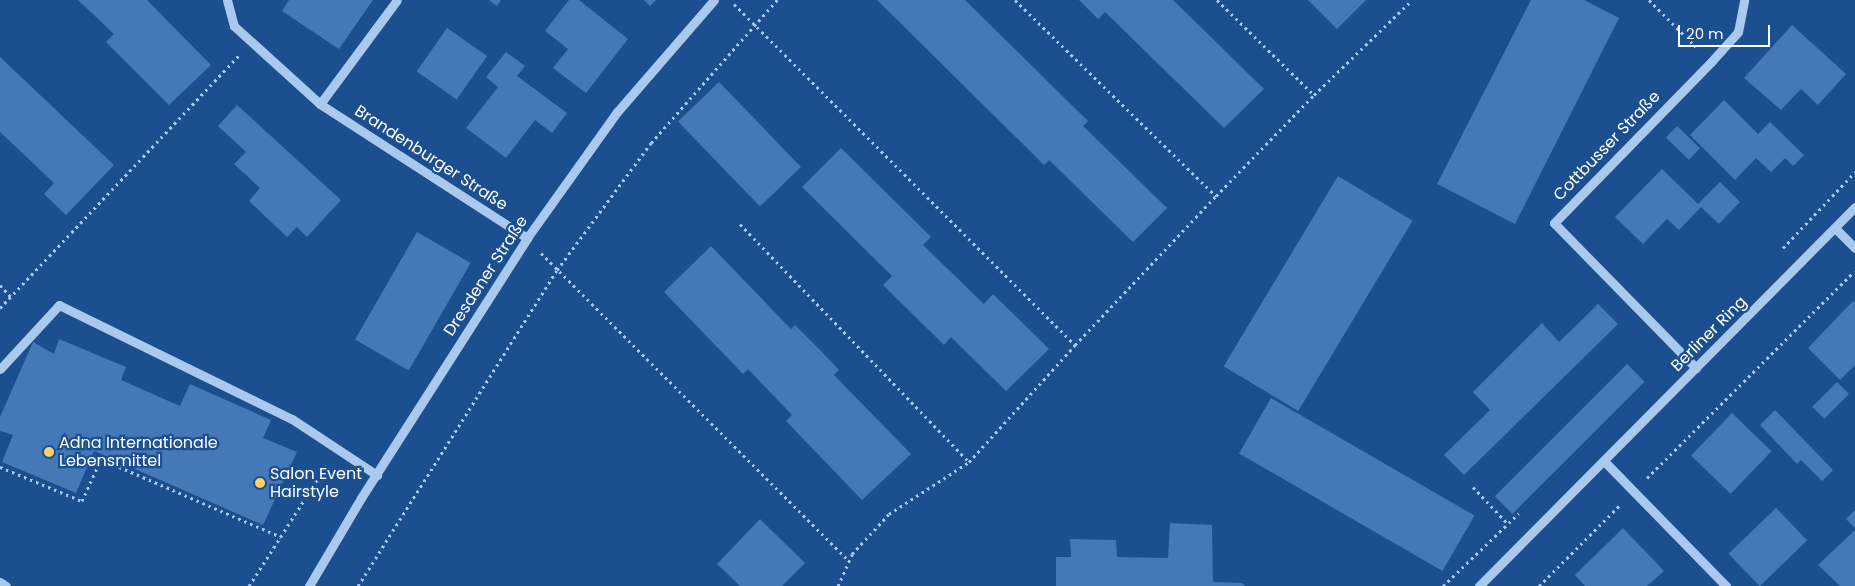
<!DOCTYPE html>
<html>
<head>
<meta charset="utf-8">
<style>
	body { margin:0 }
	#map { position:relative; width:1855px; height:586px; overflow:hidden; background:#1b4f8f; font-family:Poppins,sans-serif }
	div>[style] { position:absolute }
	.building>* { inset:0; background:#4478b7; transform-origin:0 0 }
	.path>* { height:3px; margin-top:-1.5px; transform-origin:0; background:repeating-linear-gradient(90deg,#a9c9ee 0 2.5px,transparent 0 6.5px) }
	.minor>* { height:9px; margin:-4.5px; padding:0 4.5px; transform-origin:4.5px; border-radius:4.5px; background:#a9c9ee }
	.dots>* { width:14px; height:14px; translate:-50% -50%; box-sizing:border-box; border:2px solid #1b4f8f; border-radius:50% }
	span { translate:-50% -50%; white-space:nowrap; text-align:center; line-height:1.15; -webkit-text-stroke:4.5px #1b4f8f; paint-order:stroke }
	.street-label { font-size:16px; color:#fff }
	.poi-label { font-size:16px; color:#fff }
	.left { translate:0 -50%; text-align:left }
	.scale { position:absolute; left:1678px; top:25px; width:92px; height:22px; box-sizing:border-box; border:2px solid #fff; border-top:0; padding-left:6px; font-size:15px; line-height:18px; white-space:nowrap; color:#fff; -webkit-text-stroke:4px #1b4f8f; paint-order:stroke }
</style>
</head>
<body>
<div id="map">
	<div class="building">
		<i style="clip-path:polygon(78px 0,147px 0,211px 65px,169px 105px,106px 42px,114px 34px)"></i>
		<i style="clip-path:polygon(289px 0,373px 0,339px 49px,282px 11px)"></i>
		<i style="clip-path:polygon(489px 0,501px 0,497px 6px)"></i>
		<i style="clip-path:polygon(569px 0,579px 0,628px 39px,586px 93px,553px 68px,568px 49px,545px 31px)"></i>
		<i style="clip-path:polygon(644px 0,656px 0,650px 6px)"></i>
		<i style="clip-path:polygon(877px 0,965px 0,1088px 121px,1083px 126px,1167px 208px,1133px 242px,1049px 160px,1044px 165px)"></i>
		<i style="clip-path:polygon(1079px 0,1173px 0,1264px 89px,1224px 128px,1105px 12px,1098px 19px)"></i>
		<i style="clip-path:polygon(1308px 0,1366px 0,1337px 29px)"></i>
		<i style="clip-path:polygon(1531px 0,1584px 0,1619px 18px,1515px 224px,1437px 184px)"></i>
		<i style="clip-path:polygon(1792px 25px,1846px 74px,1818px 105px,1801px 89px,1781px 110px,1744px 78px)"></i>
		<i style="left:447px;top:28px;width:49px;height:53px;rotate:35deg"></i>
		<i style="clip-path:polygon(506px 52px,525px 66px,517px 76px,567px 113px,552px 133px,535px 120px,506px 158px,466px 128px,498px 87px,486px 77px)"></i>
		<i style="clip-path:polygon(0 57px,114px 165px,66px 215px,44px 194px,54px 183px,0 132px)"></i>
		<i style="left:719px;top:82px;width:118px;height:57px;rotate:46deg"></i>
		<i style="clip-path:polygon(1724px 100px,1758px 134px,1770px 122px,1804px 155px,1793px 166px,1785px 158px,1771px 172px,1756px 158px,1735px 180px,1690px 135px)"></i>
		<i style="clip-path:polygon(237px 105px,341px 200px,307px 237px,297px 227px,287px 237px,249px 201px,260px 188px,234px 164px,246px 152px,218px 126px)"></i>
		<i style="left:1677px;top:126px;width:32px;height:16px;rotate:44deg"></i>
		<i style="clip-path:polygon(841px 148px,931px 237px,923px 245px,984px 304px,993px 294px,1049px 349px,1006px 391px,951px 337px,944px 345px,883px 285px,892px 276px,802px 187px)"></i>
		<i style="clip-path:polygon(1662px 169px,1698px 204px,1720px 182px,1740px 202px,1719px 224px,1701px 207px,1679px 230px,1667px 219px,1643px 244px,1615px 217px)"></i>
		<i style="left:1338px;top:176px;width:87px;height:222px;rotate:31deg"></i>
		<i style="left:417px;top:232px;width:62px;height:124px;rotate:30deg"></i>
		<i style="clip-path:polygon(711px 246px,791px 329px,795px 325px,819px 349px,839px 370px,834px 375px,911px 454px,862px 500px,786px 421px,792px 415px,748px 369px,743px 374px,664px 292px)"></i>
		<i style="clip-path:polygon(1853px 301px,1855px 303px,1855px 365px,1840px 380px,1808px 348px)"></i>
		<i style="clip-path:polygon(1598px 304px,1618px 324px,1464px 475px,1444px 455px,1490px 410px,1473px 392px,1542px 323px,1559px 342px)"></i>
		<i style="clip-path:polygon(59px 339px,126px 367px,121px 380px,180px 406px,190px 384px,271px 420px,263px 438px,297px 452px,263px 525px,94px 451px,76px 493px,2px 462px,13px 435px,0 431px,0 417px,33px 342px,54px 354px)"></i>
		<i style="left:1627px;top:364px;width:25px;height:187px;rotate:45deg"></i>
		<i style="left:1837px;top:382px;width:17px;height:35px;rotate:45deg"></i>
		<i style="left:1271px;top:398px;width:235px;height:64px;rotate:30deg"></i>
		<i style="clip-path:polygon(1775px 410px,1833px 470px,1822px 481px,1801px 460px,1797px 464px,1760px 425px)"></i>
		<i style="left:1732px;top:413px;width:55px;height:59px;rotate:44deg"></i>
		<i style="left:1776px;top:508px;width:45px;height:66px;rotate:46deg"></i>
		<i style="clip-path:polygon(1855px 510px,1855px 528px,1846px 519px)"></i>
		<i style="clip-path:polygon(760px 519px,805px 563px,782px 586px,740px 586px,717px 564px)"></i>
		<i style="clip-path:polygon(1170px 523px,1212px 525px,1213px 582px,1242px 583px,1245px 586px,1056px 586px,1056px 557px,1071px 557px,1070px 539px,1116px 540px,1117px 557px,1168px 558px)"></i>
		<i style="clip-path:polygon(1623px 528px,1664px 571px,1647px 586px,1585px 586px,1575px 575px)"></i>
		<i style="clip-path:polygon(1855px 530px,1855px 586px,1840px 586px,1818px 565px)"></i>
	</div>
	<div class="path">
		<i style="left:1015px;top:0;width:281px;rotate:44.3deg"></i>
		<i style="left:1217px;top:0;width:136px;rotate:44.4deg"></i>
		<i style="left:1649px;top:0;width:66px;rotate:45deg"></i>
		<i style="left:734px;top:4px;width:482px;rotate:45deg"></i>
		<i style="left:740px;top:224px;width:330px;rotate:46.1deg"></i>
		<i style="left:1783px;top:248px;width:105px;rotate:-46.5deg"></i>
		<i style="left:541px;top:253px;width:436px;rotate:45deg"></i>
		<i style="left:0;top:285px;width:16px;rotate:47deg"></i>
		<i style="left:0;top:308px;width:347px;rotate:-46.6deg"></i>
		<i style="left:0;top:467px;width:89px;rotate:22.5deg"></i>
		<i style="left:82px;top:501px;width:46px;rotate:-65.7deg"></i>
		<i style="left:101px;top:459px;width:196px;rotate:23.4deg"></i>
		<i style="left:1647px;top:478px;width:293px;rotate:-44.9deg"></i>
		<i style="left:1473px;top:487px;width:51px;rotate:46.6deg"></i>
		<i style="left:249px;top:586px;width:143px;rotate:-57.3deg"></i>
		<i style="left:358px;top:586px;width:373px;rotate:-57.8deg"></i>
		<i style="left:557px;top:270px;width:158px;rotate:-53.5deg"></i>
		<i style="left:651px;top:143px;width:191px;rotate:-48.6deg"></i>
		<i style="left:838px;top:586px;width:35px;rotate:-66deg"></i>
		<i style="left:852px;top:554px;width:54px;rotate:-47.2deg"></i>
		<i style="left:889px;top:514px;width:95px;rotate:-33deg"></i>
		<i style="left:969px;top:462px;width:158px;rotate:-47.8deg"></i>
		<i style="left:1075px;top:345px;width:205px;rotate:-46.6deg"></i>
		<i style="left:1216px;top:196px;width:141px;rotate:-45.9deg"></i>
		<i style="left:1314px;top:95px;width:136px;rotate:-44.1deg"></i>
		<i style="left:1443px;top:586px;width:105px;rotate:-43.8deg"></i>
		<i style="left:1539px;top:586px;width:115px;rotate:-45deg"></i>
	</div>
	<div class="minor">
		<i style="left:227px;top:0;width:27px;rotate:75deg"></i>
		<i style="left:234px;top:26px;width:116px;rotate:42.2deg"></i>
		<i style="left:320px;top:104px;width:247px;rotate:32.9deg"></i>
		<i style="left:320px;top:104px;width:129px;rotate:-53.5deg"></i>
		<i style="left:1835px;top:228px;width:28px;rotate:45deg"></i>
		<i style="left:1696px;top:368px;width:203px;rotate:-134.4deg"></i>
		<i style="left:1554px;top:223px;width:225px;rotate:-45.7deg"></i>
		<i style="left:1711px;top:62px;width:40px;rotate:-48deg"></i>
		<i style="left:1738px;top:32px;width:33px;rotate:-79deg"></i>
		<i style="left:0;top:369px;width:87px;rotate:-47.3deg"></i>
		<i style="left:59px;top:305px;width:259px;rotate:26.1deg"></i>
		<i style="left:292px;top:419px;width:102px;rotate:33.4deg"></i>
		<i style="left:1604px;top:461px;width:175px;rotate:45.7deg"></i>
		<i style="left:0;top:582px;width:7px;rotate:34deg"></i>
		<i style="left:309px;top:586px;width:102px;rotate:-59.4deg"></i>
		<i style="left:361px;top:498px;width:308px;rotate:-57.4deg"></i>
		<i style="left:527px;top:238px;width:155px;rotate:-54.5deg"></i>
		<i style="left:617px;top:112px;width:148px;rotate:-49.1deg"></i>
		<i style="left:1479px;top:586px;width:534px;rotate:-45.23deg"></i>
	</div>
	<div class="dots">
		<i style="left:49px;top:452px;background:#ffd166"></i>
		<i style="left:260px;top:483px;background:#ffd166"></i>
	</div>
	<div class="street-label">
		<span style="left:1607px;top:146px;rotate:-46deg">Cottbusser Straße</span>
		<span style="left:431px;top:158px;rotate:33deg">Brandenburger Straße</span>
		<span style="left:486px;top:276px;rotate:-57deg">Dresdener Straße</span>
		<span style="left:1709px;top:334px;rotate:-45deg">Berliner Ring</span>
	</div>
	<div class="poi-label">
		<span class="left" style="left:59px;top:452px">Adna Internationale<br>Lebensmittel</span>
		<span class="left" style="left:270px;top:483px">Salon Event<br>Hairstyle</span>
	</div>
	<div class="scale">20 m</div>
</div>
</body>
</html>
